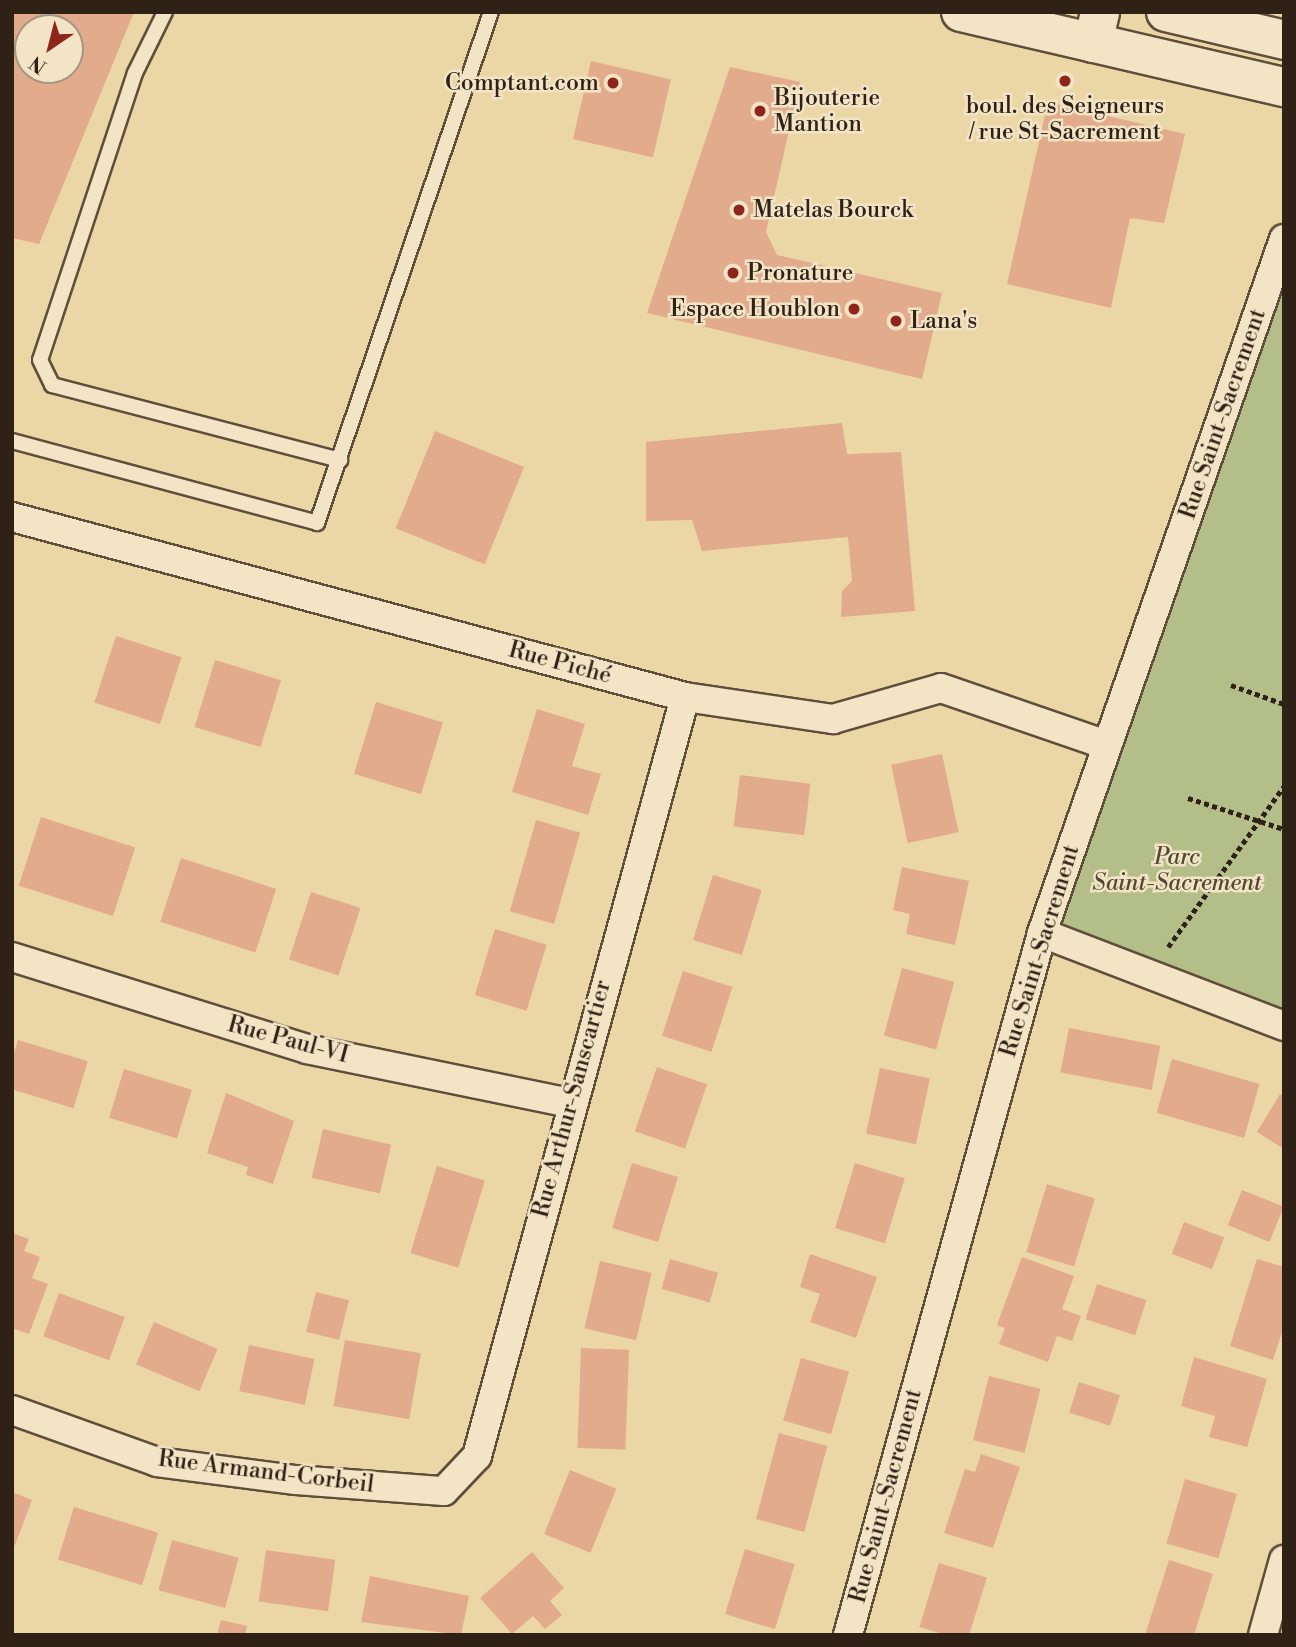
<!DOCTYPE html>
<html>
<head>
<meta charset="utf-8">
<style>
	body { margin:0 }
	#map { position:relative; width:1296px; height:1647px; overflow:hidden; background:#ebd6a6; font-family:"Libre Bodoni",serif }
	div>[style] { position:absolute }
	.green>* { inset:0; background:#b3be89 }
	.building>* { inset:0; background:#e2ab8b; transform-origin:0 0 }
	.path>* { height:4.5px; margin-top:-2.25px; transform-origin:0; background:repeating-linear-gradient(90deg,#2f2116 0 5px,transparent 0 8.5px) }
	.roads { filter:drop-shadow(2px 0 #5e4e3a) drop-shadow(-2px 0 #5e4e3a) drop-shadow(0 2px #5e4e3a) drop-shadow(0 -2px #5e4e3a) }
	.service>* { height:14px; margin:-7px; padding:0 7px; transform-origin:7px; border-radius:7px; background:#f2e4c5 }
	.minor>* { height:28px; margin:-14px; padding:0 14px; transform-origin:14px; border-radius:14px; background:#f2e4c5 }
	.secondary>* { height:38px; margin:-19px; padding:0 19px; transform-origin:19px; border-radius:19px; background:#f2e4c5 }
	.dots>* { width:19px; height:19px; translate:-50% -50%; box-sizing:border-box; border:4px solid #f2e4c5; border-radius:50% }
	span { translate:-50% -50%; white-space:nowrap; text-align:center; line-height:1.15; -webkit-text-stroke:5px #f2e4c5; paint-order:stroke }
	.poi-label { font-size:23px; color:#2f2116 }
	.right { translate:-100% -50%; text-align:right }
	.left { translate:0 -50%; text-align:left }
	.street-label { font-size:23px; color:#2f2116 }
	.park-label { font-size:23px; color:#504833; font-style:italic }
	.frame { position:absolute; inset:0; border:14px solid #2f2116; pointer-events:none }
	.north { position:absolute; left:14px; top:14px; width:70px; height:70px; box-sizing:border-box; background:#f2e4c5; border:2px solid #a4967f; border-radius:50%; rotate:215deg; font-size:19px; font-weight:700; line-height:28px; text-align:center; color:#2f2116 }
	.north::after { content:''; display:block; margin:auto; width:24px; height:32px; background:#8f2418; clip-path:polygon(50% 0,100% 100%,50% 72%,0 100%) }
</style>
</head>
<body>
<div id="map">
	<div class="green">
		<i style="clip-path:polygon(1284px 239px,1284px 1026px,1042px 933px)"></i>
	</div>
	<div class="building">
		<i style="clip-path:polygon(evenodd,12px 12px,134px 12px,39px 244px,12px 238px,12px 12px,28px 28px,70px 28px,70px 70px,28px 70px,28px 28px)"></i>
		<i style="left:591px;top:61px;width:82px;height:80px;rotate:13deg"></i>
		<i style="clip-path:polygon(730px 67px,800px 82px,766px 232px,777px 255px,942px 293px,922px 379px,647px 313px)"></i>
		<i style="clip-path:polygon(1048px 102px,1185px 134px,1164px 223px,1130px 218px,1111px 308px,1007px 284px)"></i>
		<i style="clip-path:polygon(842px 423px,847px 454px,901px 452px,915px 611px,841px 617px,842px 591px,852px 581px,848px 537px,702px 551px,692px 520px,646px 521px,646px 442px)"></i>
		<i style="left:435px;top:431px;width:96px;height:105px;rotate:22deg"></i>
		<i style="left:116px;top:636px;width:69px;height:70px;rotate:18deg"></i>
		<i style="left:215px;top:660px;width:69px;height:70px;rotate:17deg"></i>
		<i style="left:376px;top:702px;width:70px;height:75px;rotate:17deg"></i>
		<i style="clip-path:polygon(537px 709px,585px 724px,572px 766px,601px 774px,588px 815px,512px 792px)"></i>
		<i style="left:942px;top:754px;width:80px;height:52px;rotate:78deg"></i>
		<i style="left:740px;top:775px;width:71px;height:52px;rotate:7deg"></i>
		<i style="left:41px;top:817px;width:99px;height:72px;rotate:18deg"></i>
		<i style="left:536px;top:820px;width:46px;height:95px;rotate:16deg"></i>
		<i style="left:181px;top:858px;width:100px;height:67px;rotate:18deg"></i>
		<i style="clip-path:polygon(902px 867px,969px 881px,955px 945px,906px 934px,910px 914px,893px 910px)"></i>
		<i style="left:713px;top:875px;width:51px;height:68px;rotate:17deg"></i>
		<i style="left:311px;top:892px;width:52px;height:71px;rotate:18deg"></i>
		<i style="left:495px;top:929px;width:54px;height:69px;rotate:17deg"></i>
		<i style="left:902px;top:968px;width:54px;height:70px;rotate:15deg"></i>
		<i style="left:683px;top:971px;width:52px;height:68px;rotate:18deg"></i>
		<i style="left:1069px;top:1028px;width:93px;height:45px;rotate:11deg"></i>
		<i style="left:18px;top:1040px;width:73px;height:49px;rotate:17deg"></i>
		<i style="left:1172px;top:1059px;width:91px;height:56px;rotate:16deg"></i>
		<i style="left:657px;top:1067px;width:53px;height:68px;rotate:19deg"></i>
		<i style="left:880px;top:1068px;width:51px;height:67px;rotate:12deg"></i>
		<i style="left:124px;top:1069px;width:71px;height:51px;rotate:17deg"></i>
		<i style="clip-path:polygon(226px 1093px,294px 1121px,273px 1184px,246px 1175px,248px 1167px,207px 1153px)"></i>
		<i style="clip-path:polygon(1280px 1094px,1284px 1096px,1284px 1149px,1257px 1132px)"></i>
		<i style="left:323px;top:1129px;width:70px;height:50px;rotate:13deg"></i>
		<i style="left:632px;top:1163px;width:48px;height:68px;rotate:17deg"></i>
		<i style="left:855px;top:1163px;width:52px;height:68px;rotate:17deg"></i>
		<i style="left:437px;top:1166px;width:50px;height:91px;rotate:17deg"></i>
		<i style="left:1047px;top:1184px;width:50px;height:71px;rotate:17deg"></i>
		<i style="left:1242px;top:1190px;width:45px;height:38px;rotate:22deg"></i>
		<i style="left:1184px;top:1222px;width:43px;height:34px;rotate:21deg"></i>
		<i style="clip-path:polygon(12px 1233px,29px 1239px,24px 1251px,40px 1257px,32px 1278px,48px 1284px,29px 1334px,12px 1328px)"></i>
		<i style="clip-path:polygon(810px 1254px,877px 1277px,856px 1338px,810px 1322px,820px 1294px,800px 1287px)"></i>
		<i style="clip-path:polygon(1022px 1257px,1074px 1276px,1062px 1309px,1081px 1316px,1072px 1341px,1057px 1336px,1048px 1362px,999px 1344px,1005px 1328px,997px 1325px)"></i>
		<i style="left:670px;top:1259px;width:50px;height:31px;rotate:16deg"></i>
		<i style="clip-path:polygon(1257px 1259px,1284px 1267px,1284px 1326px,1273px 1360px,1230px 1346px)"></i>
		<i style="left:600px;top:1261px;width:53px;height:69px;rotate:13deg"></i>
		<i style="left:1097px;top:1284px;width:52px;height:37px;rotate:18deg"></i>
		<i style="left:316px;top:1292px;width:34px;height:41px;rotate:14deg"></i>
		<i style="left:59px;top:1293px;width:70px;height:46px;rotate:20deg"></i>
		<i style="left:154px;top:1322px;width:69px;height:46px;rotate:23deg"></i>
		<i style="left:345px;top:1340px;width:77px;height:67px;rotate:10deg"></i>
		<i style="left:249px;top:1345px;width:67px;height:47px;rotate:12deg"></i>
		<i style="left:581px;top:1348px;width:48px;height:100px;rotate:2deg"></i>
		<i style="clip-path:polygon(1194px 1357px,1267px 1379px,1247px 1447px,1209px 1437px,1215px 1416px,1181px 1406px)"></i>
		<i style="left:801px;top:1358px;width:50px;height:65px;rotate:16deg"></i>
		<i style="left:989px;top:1376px;width:53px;height:66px;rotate:14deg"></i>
		<i style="left:1079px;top:1382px;width:43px;height:32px;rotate:18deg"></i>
		<i style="left:779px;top:1433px;width:50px;height:89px;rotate:15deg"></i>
		<i style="clip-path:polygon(981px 1454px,1020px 1467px,993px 1548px,944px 1533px,965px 1469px,975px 1472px)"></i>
		<i style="left:570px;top:1470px;width:50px;height:69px;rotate:22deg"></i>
		<i style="left:1185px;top:1479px;width:54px;height:67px;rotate:16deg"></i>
		<i style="clip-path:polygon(12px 1492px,32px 1500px,15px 1545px,12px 1544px)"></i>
		<i style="left:74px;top:1507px;width:88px;height:55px;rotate:17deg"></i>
		<i style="left:172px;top:1540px;width:69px;height:52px;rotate:15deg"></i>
		<i style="left:745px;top:1549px;width:52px;height:68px;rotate:17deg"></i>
		<i style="left:266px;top:1550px;width:70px;height:52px;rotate:8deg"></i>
		<i style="clip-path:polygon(532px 1552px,564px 1588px,550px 1601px,562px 1615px,545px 1629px,533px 1616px,512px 1634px,480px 1598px)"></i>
		<i style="clip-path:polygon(1169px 1560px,1213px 1574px,1194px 1635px,1145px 1635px)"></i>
		<i style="left:939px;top:1563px;width:50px;height:67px;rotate:17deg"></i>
		<i style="clip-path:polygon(370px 1576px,469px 1596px,461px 1635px,361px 1622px)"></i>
		<i style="clip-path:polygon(221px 1620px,247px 1626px,245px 1635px,217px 1635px)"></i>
	</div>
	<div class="path">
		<i style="left:1231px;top:685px;width:56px;rotate:19.7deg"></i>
		<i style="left:1188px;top:798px;width:101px;rotate:17.9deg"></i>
		<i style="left:1168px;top:947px;width:198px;rotate:-54.2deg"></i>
	</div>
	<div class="roads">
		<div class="service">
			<i style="left:165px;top:12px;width:68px;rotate:116.2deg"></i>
			<i style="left:135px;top:73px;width:302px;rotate:108.3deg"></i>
			<i style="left:40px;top:360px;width:28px;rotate:64deg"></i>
			<i style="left:52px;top:385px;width:298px;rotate:14.6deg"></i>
			<i style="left:12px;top:441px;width:316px;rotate:15deg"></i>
			<i style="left:317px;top:523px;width:540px;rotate:-71.2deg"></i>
		</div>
		<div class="minor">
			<i style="left:12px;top:517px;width:697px;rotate:14.97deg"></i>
			<i style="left:685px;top:697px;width:150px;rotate:8.5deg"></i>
			<i style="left:833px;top:719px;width:112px;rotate:-16deg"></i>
			<i style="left:941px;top:688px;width:176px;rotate:19deg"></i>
			<i style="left:1042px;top:933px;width:259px;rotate:21deg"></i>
			<i style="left:12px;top:957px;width:309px;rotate:17.3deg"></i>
			<i style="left:307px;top:1049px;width:268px;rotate:11.6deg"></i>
			<i style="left:12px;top:1410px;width:154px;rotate:19.7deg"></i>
			<i style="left:157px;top:1462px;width:140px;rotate:7.4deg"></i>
			<i style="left:296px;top:1480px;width:148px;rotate:4.3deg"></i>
			<i style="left:444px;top:1491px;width:48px;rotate:-46.7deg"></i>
			<i style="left:477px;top:1456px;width:787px;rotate:-74.67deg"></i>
			<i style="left:848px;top:1635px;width:728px;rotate:-74.55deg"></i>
			<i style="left:1042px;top:933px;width:735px;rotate:-70.78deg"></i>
			<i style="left:1263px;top:1635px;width:78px;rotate:-74.4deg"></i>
		</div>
		<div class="secondary">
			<i style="left:961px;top:12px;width:332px;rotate:13.1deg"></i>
			<i style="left:1166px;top:12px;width:121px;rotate:13.3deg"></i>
			<i style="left:1093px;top:43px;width:32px;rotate:-77deg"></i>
		</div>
	</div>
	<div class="dots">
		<i style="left:1065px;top:81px;background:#8f2418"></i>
		<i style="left:613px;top:83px;background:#8f2418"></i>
		<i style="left:760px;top:111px;background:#8f2418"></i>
		<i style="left:739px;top:210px;background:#8f2418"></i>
		<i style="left:733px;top:273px;background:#8f2418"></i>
		<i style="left:854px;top:309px;background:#8f2418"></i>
		<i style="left:896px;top:321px;background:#8f2418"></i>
	</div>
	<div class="poi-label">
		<span class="right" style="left:599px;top:83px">Comptant.com</span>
		<span class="left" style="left:774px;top:111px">Bijouterie<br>Mantion</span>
		<span style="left:1065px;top:119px">boul. des Seigneurs<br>/ rue St-Sacrement</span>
		<span class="left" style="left:753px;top:210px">Matelas Bourck</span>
		<span class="left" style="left:747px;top:273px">Pronature</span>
		<span class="right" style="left:840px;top:309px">Espace Houblon</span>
		<span class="left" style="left:910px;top:321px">Lana's</span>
	</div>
	<div class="street-label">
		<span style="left:1223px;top:414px;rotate:-71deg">Rue Saint-Sacrement</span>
		<span style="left:560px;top:663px;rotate:15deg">Rue Piché</span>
		<span style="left:1040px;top:951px;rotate:-73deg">Rue Saint-Sacrement</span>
		<span style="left:288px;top:1040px;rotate:15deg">Rue Paul-VI</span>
		<span style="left:572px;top:1099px;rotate:-75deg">Rue Arthur-Sanscartier</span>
		<span style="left:266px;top:1472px;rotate:7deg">Rue Armand-Corbeil</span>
		<span style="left:886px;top:1496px;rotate:-75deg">Rue Saint-Sacrement</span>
	</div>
	<div class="park-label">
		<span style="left:1177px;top:870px">Parc<br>Saint-Sacrement</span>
	</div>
	<div class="frame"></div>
	<div class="north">N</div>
</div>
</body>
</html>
